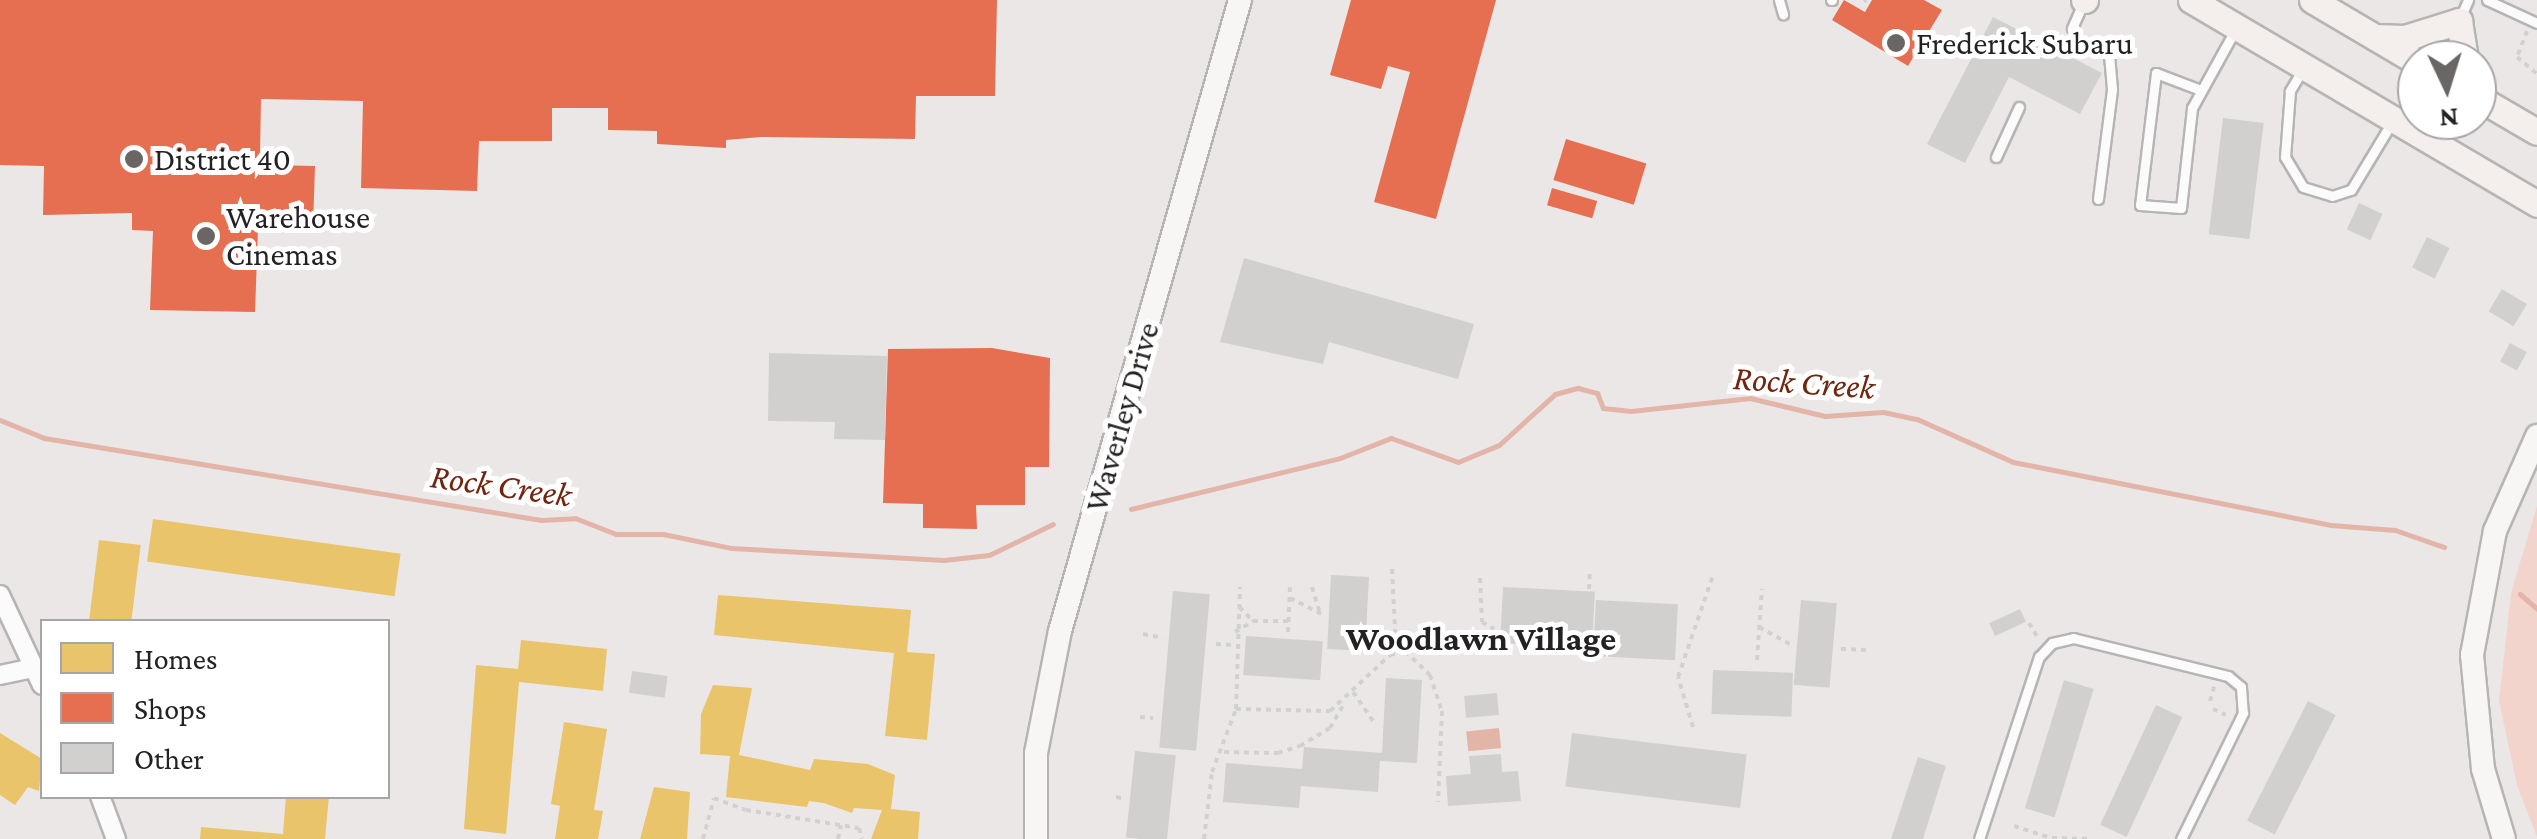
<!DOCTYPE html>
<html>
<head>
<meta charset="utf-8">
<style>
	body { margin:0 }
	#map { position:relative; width:2537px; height:839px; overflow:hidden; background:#ebe7e7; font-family:"Crimson Pro",serif }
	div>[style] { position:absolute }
	.green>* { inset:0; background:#f2d4cc }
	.water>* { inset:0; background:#e3b5a8; transform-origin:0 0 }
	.homes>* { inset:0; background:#e9c46a; transform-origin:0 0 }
	.shops>* { inset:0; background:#e76f51; transform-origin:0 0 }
	.stream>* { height:5px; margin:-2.5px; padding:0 2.5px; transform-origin:2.5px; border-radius:2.5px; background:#e3b5a8 }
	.building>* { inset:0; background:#d2cfcf; transform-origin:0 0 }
	.path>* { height:4px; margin-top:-2px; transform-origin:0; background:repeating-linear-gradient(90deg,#d2d1d1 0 5px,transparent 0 10px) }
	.roads { filter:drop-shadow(2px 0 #b7b4b4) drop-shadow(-2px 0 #b7b4b4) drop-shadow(0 2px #b7b4b4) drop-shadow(0 -2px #b7b4b4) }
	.lane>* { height:9px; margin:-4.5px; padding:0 4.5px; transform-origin:4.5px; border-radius:4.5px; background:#fcfbfb }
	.street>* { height:18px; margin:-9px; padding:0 9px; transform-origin:9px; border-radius:9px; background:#fcfbfb }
	.secondary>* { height:22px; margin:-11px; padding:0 11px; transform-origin:11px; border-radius:11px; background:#f8f5f5 }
	.primary>* { height:25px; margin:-12.5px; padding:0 12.5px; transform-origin:12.5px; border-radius:12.5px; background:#f4eeec }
	.dots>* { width:28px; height:28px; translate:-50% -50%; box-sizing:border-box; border:5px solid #fff; border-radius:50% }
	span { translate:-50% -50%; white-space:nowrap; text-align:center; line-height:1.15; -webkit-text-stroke:10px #fff; paint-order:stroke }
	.poi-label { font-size:32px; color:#242121 }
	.left { translate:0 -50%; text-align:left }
	.street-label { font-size:32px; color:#242121 }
	.water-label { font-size:35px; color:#71250e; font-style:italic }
	.neighbourhood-label { font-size:35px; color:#242121; font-weight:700 }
	.legend { position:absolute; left:40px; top:619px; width:350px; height:180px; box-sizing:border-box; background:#fff; border:2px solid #a7a6a6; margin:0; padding:12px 18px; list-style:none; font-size:30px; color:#242121 }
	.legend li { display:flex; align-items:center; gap:20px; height:50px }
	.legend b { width:50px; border:2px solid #a7a6a6 }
	.north { position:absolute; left:2397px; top:40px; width:100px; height:100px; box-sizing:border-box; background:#fff; border:2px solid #a7a6a6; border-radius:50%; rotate:176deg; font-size:28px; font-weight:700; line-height:40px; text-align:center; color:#242121 }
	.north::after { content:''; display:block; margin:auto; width:35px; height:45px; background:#6a6666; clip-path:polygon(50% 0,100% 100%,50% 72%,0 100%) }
</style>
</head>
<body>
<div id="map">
	<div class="green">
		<i style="clip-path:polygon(2537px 506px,2537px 837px,2517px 785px,2499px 701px,2511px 593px)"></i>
	</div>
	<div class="water">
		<i style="left:1499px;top:728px;width:20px;height:33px;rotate:84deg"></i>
	</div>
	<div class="homes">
		<i style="left:153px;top:519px;width:250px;height:43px;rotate:8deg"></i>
		<i style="left:99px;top:540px;width:42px;height:83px;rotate:7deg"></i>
		<i style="clip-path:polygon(718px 595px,911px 610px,907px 652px,935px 654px,927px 740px,885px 736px,894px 653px,714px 635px)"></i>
		<i style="clip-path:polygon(521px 640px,607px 649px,603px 691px,519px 682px,506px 834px,464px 829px,476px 665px,518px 669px)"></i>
		<i style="clip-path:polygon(713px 685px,752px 688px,739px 755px,810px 770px,814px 759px,868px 764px,895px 775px,891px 809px,920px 812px,918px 839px,871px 839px,882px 810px,854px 808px,852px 813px,824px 803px,809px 801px,807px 807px,726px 797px,730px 756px,700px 754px,701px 714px)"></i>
		<i style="clip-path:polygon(564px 722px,607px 729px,594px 810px,603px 811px,598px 839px,555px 839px,560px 806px,551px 804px)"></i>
		<i style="clip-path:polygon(0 733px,42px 759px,39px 791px,28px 787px,15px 805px,0 795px)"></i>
		<i style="clip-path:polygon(654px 787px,690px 792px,687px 839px,640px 839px)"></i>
		<i style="clip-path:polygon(286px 796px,329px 796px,325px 839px,200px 839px,201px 827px,283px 834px)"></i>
	</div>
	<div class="shops">
		<i style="clip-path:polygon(0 0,997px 0,995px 96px,916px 96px,915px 139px,761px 137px,726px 140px,726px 148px,657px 144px,657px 131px,608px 130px,608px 108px,552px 108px,552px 141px,479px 141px,477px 191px,361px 188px,363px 101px,261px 99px,260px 153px,267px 154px,267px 165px,315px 166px,313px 228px,258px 229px,255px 312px,150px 310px,153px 231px,132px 230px,132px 213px,43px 215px,44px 166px,0 165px)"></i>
		<i style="clip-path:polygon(1351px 0,1496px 0,1436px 219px,1374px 202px,1410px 72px,1388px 66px,1381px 89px,1330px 75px)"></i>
		<i style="clip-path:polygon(1844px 0,1865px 12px,1872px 0,1924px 0,1942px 10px,1908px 66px,1832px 20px)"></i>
		<i style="left:1566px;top:139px;width:84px;height:43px;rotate:17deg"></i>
		<i style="left:1552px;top:188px;width:47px;height:18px;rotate:16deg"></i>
		<i style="clip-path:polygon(992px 348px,1050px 358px,1049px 467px,1025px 467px,1025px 505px,976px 505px,977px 529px,923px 528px,923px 504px,883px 503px,888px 349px)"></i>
	</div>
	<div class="stream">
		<i style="left:0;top:420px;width:48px;rotate:22.2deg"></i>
		<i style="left:44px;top:438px;width:504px;rotate:9.37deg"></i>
		<i style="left:541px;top:520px;width:34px;rotate:-3deg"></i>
		<i style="left:575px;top:518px;width:44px;rotate:21.3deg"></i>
		<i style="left:616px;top:534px;width:47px"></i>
		<i style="left:663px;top:534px;width:69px;rotate:11.6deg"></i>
		<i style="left:731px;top:548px;width:213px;rotate:3.2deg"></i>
		<i style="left:944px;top:560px;width:45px;rotate:-6.3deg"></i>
		<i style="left:989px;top:555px;width:71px;rotate:-25.8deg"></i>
		<i style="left:1131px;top:509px;width:215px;rotate:-13.7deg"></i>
		<i style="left:1340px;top:458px;width:55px;rotate:-21.4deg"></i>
		<i style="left:1391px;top:438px;width:71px;rotate:19.7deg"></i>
		<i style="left:1458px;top:462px;width:44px;rotate:-22.5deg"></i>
		<i style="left:1499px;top:445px;width:76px;rotate:-42.3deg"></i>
		<i style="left:1555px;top:394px;width:24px;rotate:-15deg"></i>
		<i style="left:1578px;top:388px;width:20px;rotate:15deg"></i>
		<i style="left:1597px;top:393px;width:16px;rotate:68deg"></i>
		<i style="left:1603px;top:408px;width:28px;rotate:6deg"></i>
		<i style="left:1631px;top:411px;width:120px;rotate:-6.2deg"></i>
		<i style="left:1750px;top:398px;width:77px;rotate:13.5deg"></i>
		<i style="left:1825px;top:416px;width:58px;rotate:-3.9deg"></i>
		<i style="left:1883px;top:412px;width:35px;rotate:12deg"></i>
		<i style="left:1917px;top:419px;width:105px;rotate:24.1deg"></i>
		<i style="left:2013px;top:462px;width:324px;rotate:11.2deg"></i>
		<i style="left:2331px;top:525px;width:64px;rotate:4.5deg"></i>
		<i style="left:2395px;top:530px;width:52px;rotate:19.1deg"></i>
		<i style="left:2520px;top:594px;width:23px;rotate:41deg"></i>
	</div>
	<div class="building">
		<i style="clip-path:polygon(1993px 17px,2102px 73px,2080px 114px,2009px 77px,1965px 163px,1927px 144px)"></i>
		<i style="left:2223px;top:118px;width:41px;height:117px;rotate:7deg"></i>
		<i style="left:2359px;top:203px;width:26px;height:29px;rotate:25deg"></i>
		<i style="left:2427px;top:237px;width:25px;height:34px;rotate:26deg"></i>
		<i style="clip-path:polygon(1244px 258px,1474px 324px,1458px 379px,1329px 342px,1323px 364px,1220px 342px)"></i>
		<i style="left:2502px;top:289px;width:29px;height:26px;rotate:31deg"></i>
		<i style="left:2510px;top:343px;width:19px;height:21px;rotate:28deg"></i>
		<i style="clip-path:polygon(769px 353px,887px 356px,885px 440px,834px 439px,835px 422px,768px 421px)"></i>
		<i style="left:1331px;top:575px;width:38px;height:74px;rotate:3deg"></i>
		<i style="left:1503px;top:587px;width:92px;height:56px;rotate:3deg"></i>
		<i style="left:1173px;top:591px;width:37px;height:157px;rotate:5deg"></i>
		<i style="left:1596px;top:600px;width:82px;height:56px;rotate:3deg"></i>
		<i style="left:1801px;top:600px;width:36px;height:85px;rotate:5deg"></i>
		<i style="left:2020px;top:609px;width:14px;height:34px;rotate:65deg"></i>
		<i style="left:1246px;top:636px;width:77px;height:39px;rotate:4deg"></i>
		<i style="left:1713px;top:670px;width:80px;height:44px;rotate:2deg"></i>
		<i style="left:632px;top:671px;width:36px;height:22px;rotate:8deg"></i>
		<i style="clip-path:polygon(1386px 678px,1422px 680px,1417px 763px,1380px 761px,1378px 792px,1301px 786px,1299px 808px,1223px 802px,1226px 763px,1302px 769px,1304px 747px,1382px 753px)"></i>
		<i style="left:2064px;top:680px;width:31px;height:134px;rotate:17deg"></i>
		<i style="left:1497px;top:693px;width:22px;height:33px;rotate:85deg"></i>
		<i style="left:2308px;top:701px;width:31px;height:134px;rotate:27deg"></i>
		<i style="left:2156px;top:705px;width:29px;height:132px;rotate:25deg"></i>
		<i style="left:1572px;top:733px;width:176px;height:54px;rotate:7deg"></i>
		<i style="left:1135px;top:751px;width:41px;height:87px;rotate:6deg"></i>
		<i style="clip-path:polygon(1501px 754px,1502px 772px,1518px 771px,1521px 801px,1448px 806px,1446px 776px,1471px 774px,1469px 756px)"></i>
		<i style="clip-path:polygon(1918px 757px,1946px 766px,1923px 839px,1891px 839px)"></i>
	</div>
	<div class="path">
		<i style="left:1864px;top:2px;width:3px;rotate:-45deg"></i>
		<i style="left:2527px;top:31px;width:28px;rotate:111deg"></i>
		<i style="left:2517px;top:57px;width:26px;rotate:40deg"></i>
		<i style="left:1392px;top:569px;width:80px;rotate:87.1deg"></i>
		<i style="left:1480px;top:578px;width:44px;rotate:87.4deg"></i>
		<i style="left:1482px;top:622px;width:14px;rotate:30deg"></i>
		<i style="left:1312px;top:587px;width:28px;rotate:73deg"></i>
		<i style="left:1589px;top:589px;width:19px;rotate:-87deg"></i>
		<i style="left:1290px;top:598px;width:37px;rotate:27deg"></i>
		<i style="left:1239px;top:607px;width:20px;rotate:45deg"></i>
		<i style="left:2029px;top:623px;width:17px;rotate:59deg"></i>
		<i style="left:1759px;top:627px;width:37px;rotate:29deg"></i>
		<i style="left:1235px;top:632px;width:21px;rotate:-31deg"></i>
		<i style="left:1253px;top:621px;width:36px"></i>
		<i style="left:1288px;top:632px;width:45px;rotate:-87.5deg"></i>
		<i style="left:1143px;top:634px;width:20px;rotate:11deg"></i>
		<i style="left:1216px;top:644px;width:18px;rotate:3deg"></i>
		<i style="left:1841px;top:649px;width:27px;rotate:2deg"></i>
		<i style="left:1757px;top:660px;width:71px;rotate:-86deg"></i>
		<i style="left:1353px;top:692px;width:40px;rotate:55.1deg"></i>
		<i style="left:2210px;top:701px;width:15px;rotate:-74deg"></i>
		<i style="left:1236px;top:709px;width:94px;rotate:1.2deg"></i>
		<i style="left:1330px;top:711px;width:82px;rotate:-43deg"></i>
		<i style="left:1390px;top:655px;width:16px;rotate:-15deg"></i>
		<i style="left:1405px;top:651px;width:35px;rotate:44deg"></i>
		<i style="left:1430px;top:675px;width:38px;rotate:72deg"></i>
		<i style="left:1442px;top:711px;width:91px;rotate:92.5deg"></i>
		<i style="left:2213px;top:709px;width:14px;rotate:25deg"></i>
		<i style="left:1140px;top:717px;width:13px;rotate:4deg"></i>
		<i style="left:1693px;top:727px;width:52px;rotate:-106.7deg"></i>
		<i style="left:1678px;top:677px;width:105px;rotate:-71deg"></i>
		<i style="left:1224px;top:752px;width:54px;rotate:1.1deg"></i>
		<i style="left:1278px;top:753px;width:23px;rotate:-18deg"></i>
		<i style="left:1300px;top:746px;width:35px;rotate:-31deg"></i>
		<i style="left:1330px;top:728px;width:28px;rotate:-60deg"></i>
		<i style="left:1116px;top:797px;width:10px;rotate:11deg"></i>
		<i style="left:2014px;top:826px;width:40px;rotate:18deg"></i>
		<i style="left:2052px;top:838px;width:40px;rotate:1.4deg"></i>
		<i style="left:703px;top:839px;width:42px;rotate:-75deg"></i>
		<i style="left:714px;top:798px;width:34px;rotate:21deg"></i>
		<i style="left:746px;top:810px;width:114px;rotate:9.1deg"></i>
		<i style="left:859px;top:828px;width:11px;rotate:75deg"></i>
		<i style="left:838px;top:839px;width:14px;rotate:-78deg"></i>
		<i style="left:1204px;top:839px;width:67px;rotate:-83.2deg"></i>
		<i style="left:1212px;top:772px;width:67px;rotate:-69.1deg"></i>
		<i style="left:1236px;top:709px;width:122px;rotate:-88.1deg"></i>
	</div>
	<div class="roads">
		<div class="lane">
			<i style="left:1779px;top:0;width:15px;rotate:74deg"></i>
			<i style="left:1831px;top:0;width:1px"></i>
			<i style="left:2487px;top:0;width:55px;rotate:24.7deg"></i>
			<i style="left:2460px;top:18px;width:20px;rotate:-66deg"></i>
			<i style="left:2072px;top:28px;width:27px;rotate:-66deg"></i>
			<i style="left:2303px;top:69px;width:26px;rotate:121deg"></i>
			<i style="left:2290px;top:91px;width:66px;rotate:94.3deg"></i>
			<i style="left:2285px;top:157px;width:35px;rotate:59deg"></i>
			<i style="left:2303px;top:187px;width:30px;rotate:17deg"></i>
			<i style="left:2332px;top:196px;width:20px;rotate:-18deg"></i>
			<i style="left:2351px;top:190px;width:79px;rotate:-58.9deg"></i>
			<i style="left:2198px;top:89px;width:45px;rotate:-159.1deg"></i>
			<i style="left:2156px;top:73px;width:133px;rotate:96.9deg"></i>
			<i style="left:2140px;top:205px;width:41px;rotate:4.2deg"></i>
			<i style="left:2181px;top:208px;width:101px;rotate:-83.7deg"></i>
			<i style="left:2192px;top:108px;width:89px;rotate:-61.1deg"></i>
			<i style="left:1996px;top:157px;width:55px;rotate:-65.3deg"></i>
			<i style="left:2098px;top:199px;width:111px;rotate:-82.7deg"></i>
			<i style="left:2112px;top:89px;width:35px;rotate:-95deg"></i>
			<i style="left:1979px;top:839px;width:192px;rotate:-71.8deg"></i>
			<i style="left:2039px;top:657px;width:19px;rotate:-47deg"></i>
			<i style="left:2052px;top:643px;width:22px;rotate:-13deg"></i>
			<i style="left:2073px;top:638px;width:160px;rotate:13.8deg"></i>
			<i style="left:2228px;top:676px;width:17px;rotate:40deg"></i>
			<i style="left:2241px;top:687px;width:26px;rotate:86deg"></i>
			<i style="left:2243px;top:713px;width:140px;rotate:116.2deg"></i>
		</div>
		<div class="street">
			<i style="left:0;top:595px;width:99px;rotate:65deg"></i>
			<i style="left:0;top:675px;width:35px;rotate:-12deg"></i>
			<i style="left:100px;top:796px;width:46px;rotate:69.6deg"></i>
		</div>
		<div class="secondary">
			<i style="left:1036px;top:839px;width:86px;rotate:-90deg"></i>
			<i style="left:1036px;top:753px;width:124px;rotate:-78.9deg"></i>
			<i style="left:1060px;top:631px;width:656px;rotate:-74.08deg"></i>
			<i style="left:2504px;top:839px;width:73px;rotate:-106.7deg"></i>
			<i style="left:2483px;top:769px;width:115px;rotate:-95.5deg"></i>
			<i style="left:2472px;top:655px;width:126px;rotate:-79.5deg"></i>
			<i style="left:2495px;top:531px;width:104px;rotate:-66.1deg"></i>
		</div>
		<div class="primary">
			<i style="left:2084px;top:0;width:1px"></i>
			<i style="left:2191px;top:0;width:402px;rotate:30.5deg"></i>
			<i style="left:2312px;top:0;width:122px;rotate:30.6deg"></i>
			<i style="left:2375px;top:37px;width:30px;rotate:2deg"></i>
			<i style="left:2405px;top:38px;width:57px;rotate:-17.5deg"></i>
			<i style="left:2459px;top:21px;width:39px;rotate:81deg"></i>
			<i style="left:2477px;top:97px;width:69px;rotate:30.3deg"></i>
		</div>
	</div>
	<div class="dots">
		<i style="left:1896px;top:43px;background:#6a6666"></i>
		<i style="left:134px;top:159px;background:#6a6666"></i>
		<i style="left:206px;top:236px;background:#6a6666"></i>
	</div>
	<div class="poi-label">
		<span class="left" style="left:1916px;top:43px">Frederick Subaru</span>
		<span class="left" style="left:154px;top:159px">District 40</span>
		<span class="left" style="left:226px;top:236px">Warehouse<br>Cinemas</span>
	</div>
	<div class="street-label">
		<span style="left:1122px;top:417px;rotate:-74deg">Waverley Drive</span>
	</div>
	<div class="water-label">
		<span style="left:1804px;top:383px;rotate:4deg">Rock Creek</span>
		<span style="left:501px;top:486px;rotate:8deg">Rock Creek</span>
	</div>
	<div class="neighbourhood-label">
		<span style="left:1481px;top:639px">Woodlawn Village</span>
	</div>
	<ul class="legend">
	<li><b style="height:28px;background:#e9c46a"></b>Homes</li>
	<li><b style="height:28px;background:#e76f51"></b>Shops</li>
	<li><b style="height:28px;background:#d2cfcf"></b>Other</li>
	</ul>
	<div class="north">N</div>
</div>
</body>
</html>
